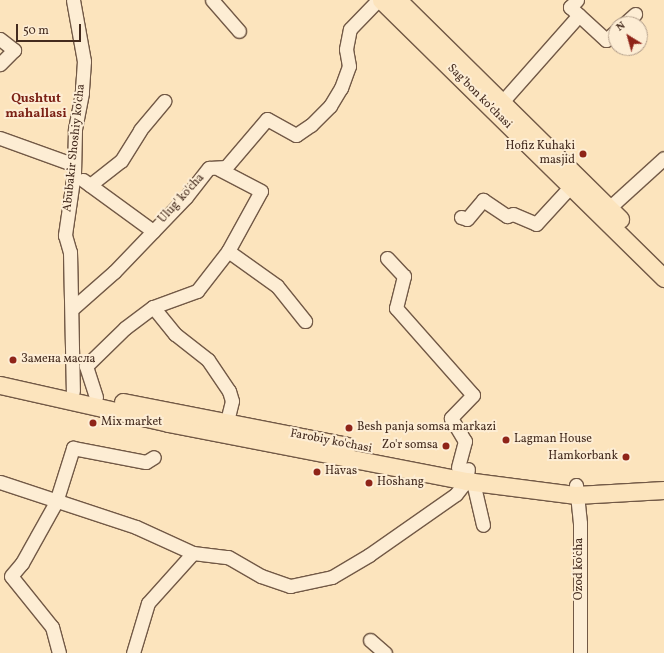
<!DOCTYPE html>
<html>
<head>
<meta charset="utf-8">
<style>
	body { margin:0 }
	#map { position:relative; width:664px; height:653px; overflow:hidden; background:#fce4bd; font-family:Vollkorn,serif }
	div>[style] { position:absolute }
	.roads { filter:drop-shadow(1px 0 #725946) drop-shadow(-1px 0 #725946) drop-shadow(0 1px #725946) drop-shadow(0 -1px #725946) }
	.minor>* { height:13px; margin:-6.5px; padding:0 6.5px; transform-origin:6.5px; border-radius:6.5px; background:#fdedd4 }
	.major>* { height:17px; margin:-8.5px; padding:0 8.5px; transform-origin:8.5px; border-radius:8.5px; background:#fce4bd }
	.dots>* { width:11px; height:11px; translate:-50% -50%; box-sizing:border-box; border:2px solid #fdedd4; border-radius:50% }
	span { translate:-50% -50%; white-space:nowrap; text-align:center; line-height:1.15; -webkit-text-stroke:4px #fdedd4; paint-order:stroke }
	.street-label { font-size:12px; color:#442b1e }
	.poi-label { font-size:12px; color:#442b1e }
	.right { translate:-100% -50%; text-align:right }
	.left { translate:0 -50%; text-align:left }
	.neighbourhood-label { font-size:13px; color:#7a1f14; font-weight:700 }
	.north { position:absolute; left:608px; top:16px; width:40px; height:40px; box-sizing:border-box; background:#fdedd4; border:1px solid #b39f8b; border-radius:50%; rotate:323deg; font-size:11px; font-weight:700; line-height:16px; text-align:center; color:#442b1e }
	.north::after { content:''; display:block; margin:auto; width:14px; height:18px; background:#8f2418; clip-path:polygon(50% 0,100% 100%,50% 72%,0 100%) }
	.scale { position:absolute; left:16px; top:24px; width:65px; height:18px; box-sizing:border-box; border:2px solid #442b1e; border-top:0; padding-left:5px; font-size:12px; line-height:14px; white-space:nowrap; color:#442b1e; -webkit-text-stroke:3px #fdedd4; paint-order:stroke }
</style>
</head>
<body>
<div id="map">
	<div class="roads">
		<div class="minor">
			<i style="left:73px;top:0;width:62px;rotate:79.8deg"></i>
			<i style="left:84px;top:61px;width:32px;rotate:94deg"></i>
			<i style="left:82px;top:93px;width:38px;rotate:101deg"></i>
			<i style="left:75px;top:130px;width:43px;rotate:91.3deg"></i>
			<i style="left:74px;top:173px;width:63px;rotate:98.3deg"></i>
			<i style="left:65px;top:235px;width:18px;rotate:74deg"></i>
			<i style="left:70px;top:252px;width:139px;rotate:88.8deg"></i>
			<i style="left:212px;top:0;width:41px;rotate:48.9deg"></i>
			<i style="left:577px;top:0;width:10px;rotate:135deg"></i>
			<i style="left:570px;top:7px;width:49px;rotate:42.5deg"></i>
			<i style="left:606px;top:40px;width:13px;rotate:-42deg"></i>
			<i style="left:624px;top:24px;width:15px;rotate:-42deg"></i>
			<i style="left:0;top:39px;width:18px;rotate:38deg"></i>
			<i style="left:14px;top:50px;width:20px;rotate:135deg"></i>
			<i style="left:502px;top:102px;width:116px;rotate:-48.5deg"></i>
			<i style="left:0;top:138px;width:77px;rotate:19.9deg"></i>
			<i style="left:83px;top:180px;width:87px;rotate:36.1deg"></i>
			<i style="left:90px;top:185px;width:39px;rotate:-38deg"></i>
			<i style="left:121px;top:161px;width:36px;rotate:-58deg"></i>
			<i style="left:140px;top:130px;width:38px;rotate:-50deg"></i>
			<i style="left:609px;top:208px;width:74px;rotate:-42.3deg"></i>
			<i style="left:461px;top:217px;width:6px;rotate:18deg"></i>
			<i style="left:467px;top:219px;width:25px;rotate:-50deg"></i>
			<i style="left:483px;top:200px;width:29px;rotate:34deg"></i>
			<i style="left:507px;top:216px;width:6px;rotate:-18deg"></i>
			<i style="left:513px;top:214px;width:25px;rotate:23deg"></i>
			<i style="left:536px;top:224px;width:50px;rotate:-47.4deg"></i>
			<i style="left:228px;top:251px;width:60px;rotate:35.5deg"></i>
			<i style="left:277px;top:286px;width:45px;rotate:51.3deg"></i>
			<i style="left:387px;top:258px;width:25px;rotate:47deg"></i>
			<i style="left:404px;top:276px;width:33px;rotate:104deg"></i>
			<i style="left:396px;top:308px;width:116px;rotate:48.5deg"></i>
			<i style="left:473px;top:395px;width:32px;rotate:134deg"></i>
			<i style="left:451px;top:418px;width:27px;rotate:59deg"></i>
			<i style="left:465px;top:441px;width:27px;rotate:105deg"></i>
			<i style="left:153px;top:307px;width:35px;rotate:51deg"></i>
			<i style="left:175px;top:334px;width:42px;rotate:38.2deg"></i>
			<i style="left:208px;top:360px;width:37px;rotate:56deg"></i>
			<i style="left:229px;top:391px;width:10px;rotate:73deg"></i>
			<i style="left:232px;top:401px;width:21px;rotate:104deg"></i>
			<i style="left:73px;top:308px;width:55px;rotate:-41.3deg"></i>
			<i style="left:114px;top:272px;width:104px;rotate:-46.2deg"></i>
			<i style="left:186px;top:197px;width:37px;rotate:-52deg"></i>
			<i style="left:209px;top:168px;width:17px;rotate:-3deg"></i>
			<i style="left:226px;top:167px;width:63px;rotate:-49.5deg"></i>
			<i style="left:267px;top:119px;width:33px;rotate:29deg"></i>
			<i style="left:296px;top:135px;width:18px;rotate:-34deg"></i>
			<i style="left:311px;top:125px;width:27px;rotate:-45deg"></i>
			<i style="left:330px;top:106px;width:21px;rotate:-59deg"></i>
			<i style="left:341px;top:88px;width:23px;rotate:-70deg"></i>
			<i style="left:349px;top:66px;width:17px;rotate:-100deg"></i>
			<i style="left:346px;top:49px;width:20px;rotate:-79deg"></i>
			<i style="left:350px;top:29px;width:40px;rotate:-46deg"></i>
			<i style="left:96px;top:397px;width:33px;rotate:-108deg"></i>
			<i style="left:86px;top:366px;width:54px;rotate:-44.3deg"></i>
			<i style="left:125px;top:328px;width:35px;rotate:-37deg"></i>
			<i style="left:153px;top:307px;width:47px;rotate:-20deg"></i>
			<i style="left:197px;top:291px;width:51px;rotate:-52.2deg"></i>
			<i style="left:228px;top:251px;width:68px;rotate:-61.2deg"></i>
			<i style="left:261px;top:191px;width:47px;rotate:-152.4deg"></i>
			<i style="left:0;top:482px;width:143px;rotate:18.3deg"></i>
			<i style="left:136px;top:527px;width:63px;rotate:24.5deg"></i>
			<i style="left:193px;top:553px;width:35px;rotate:7deg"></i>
			<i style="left:228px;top:557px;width:38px;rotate:30deg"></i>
			<i style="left:261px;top:576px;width:31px;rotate:19deg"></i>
			<i style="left:290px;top:586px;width:43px;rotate:-12.1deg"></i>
			<i style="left:332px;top:577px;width:43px;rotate:-30.7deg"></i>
			<i style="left:369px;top:555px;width:106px;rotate:-35deg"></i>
			<i style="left:456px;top:494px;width:16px;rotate:-52deg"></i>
			<i style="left:466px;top:481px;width:12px;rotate:-81deg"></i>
			<i style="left:473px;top:482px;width:44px;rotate:76.9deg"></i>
			<i style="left:576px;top:485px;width:38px;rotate:84deg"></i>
			<i style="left:580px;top:523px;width:130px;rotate:90deg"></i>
			<i style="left:370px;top:640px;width:20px;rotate:41deg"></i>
			<i style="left:59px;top:653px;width:27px;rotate:-105deg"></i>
			<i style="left:52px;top:627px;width:65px;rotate:-128.8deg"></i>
			<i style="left:11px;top:576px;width:17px;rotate:-50deg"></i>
			<i style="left:22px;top:563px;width:70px;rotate:-60.9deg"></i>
			<i style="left:56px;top:502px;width:57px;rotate:-72.5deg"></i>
			<i style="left:73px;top:448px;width:74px;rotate:10.9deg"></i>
			<i style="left:146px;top:462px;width:9px;rotate:-32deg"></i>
			<i style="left:133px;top:653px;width:52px;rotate:-73.3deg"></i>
			<i style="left:148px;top:603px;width:67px;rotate:-48deg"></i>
		</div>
		<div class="major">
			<i style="left:381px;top:0;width:397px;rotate:44.5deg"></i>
			<i style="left:398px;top:0;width:312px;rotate:44.6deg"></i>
			<i style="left:0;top:385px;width:172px;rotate:12.7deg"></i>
			<i style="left:168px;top:423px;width:304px;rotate:11deg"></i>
			<i style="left:466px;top:481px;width:111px;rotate:7.3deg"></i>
			<i style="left:576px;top:495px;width:88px;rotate:-3.3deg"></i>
			<i style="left:123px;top:402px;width:228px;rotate:11.1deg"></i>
		</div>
	</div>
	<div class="dots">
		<i style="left:583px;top:154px;background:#8f2418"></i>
		<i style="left:13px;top:360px;background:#8f2418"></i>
		<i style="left:93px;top:423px;background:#8f2418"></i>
		<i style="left:349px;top:428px;background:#8f2418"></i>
		<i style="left:506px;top:440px;background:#8f2418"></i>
		<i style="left:446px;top:446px;background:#8f2418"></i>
		<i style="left:626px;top:457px;background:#8f2418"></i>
		<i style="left:317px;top:472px;background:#8f2418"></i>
		<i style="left:369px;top:483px;background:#8f2418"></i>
	</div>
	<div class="street-label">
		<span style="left:479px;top:97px;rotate:45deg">Sag’bon ko’chasi</span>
		<span style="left:75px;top:148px;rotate:-84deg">Abubakir Shoshiy ko'cha</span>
		<span style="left:182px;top:199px;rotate:-48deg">Ulug' ko'cha</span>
		<span style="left:331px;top:442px;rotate:11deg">Farobiy ko'chasi</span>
		<span style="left:580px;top:569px;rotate:-90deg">Ozod ko'cha</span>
	</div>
	<div class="poi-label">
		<span class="right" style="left:575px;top:154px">Hofiz Kuhaki<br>masjid</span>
		<span class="left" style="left:21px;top:360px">Замена масла</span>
		<span class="left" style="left:101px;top:423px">Mix market</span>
		<span class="left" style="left:357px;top:428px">Besh panja somsa markazi</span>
		<span class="left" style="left:514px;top:440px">Lagman House</span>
		<span class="right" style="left:438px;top:446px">Zo'r somsa</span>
		<span class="right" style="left:618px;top:457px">Hamkorbank</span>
		<span class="left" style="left:325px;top:472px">Havas</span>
		<span class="left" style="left:377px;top:483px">Hoshang</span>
	</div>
	<div class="neighbourhood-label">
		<span style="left:36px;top:107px">Qushtut<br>mahallasi</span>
	</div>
	<div class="north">N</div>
	<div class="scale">50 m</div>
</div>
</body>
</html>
